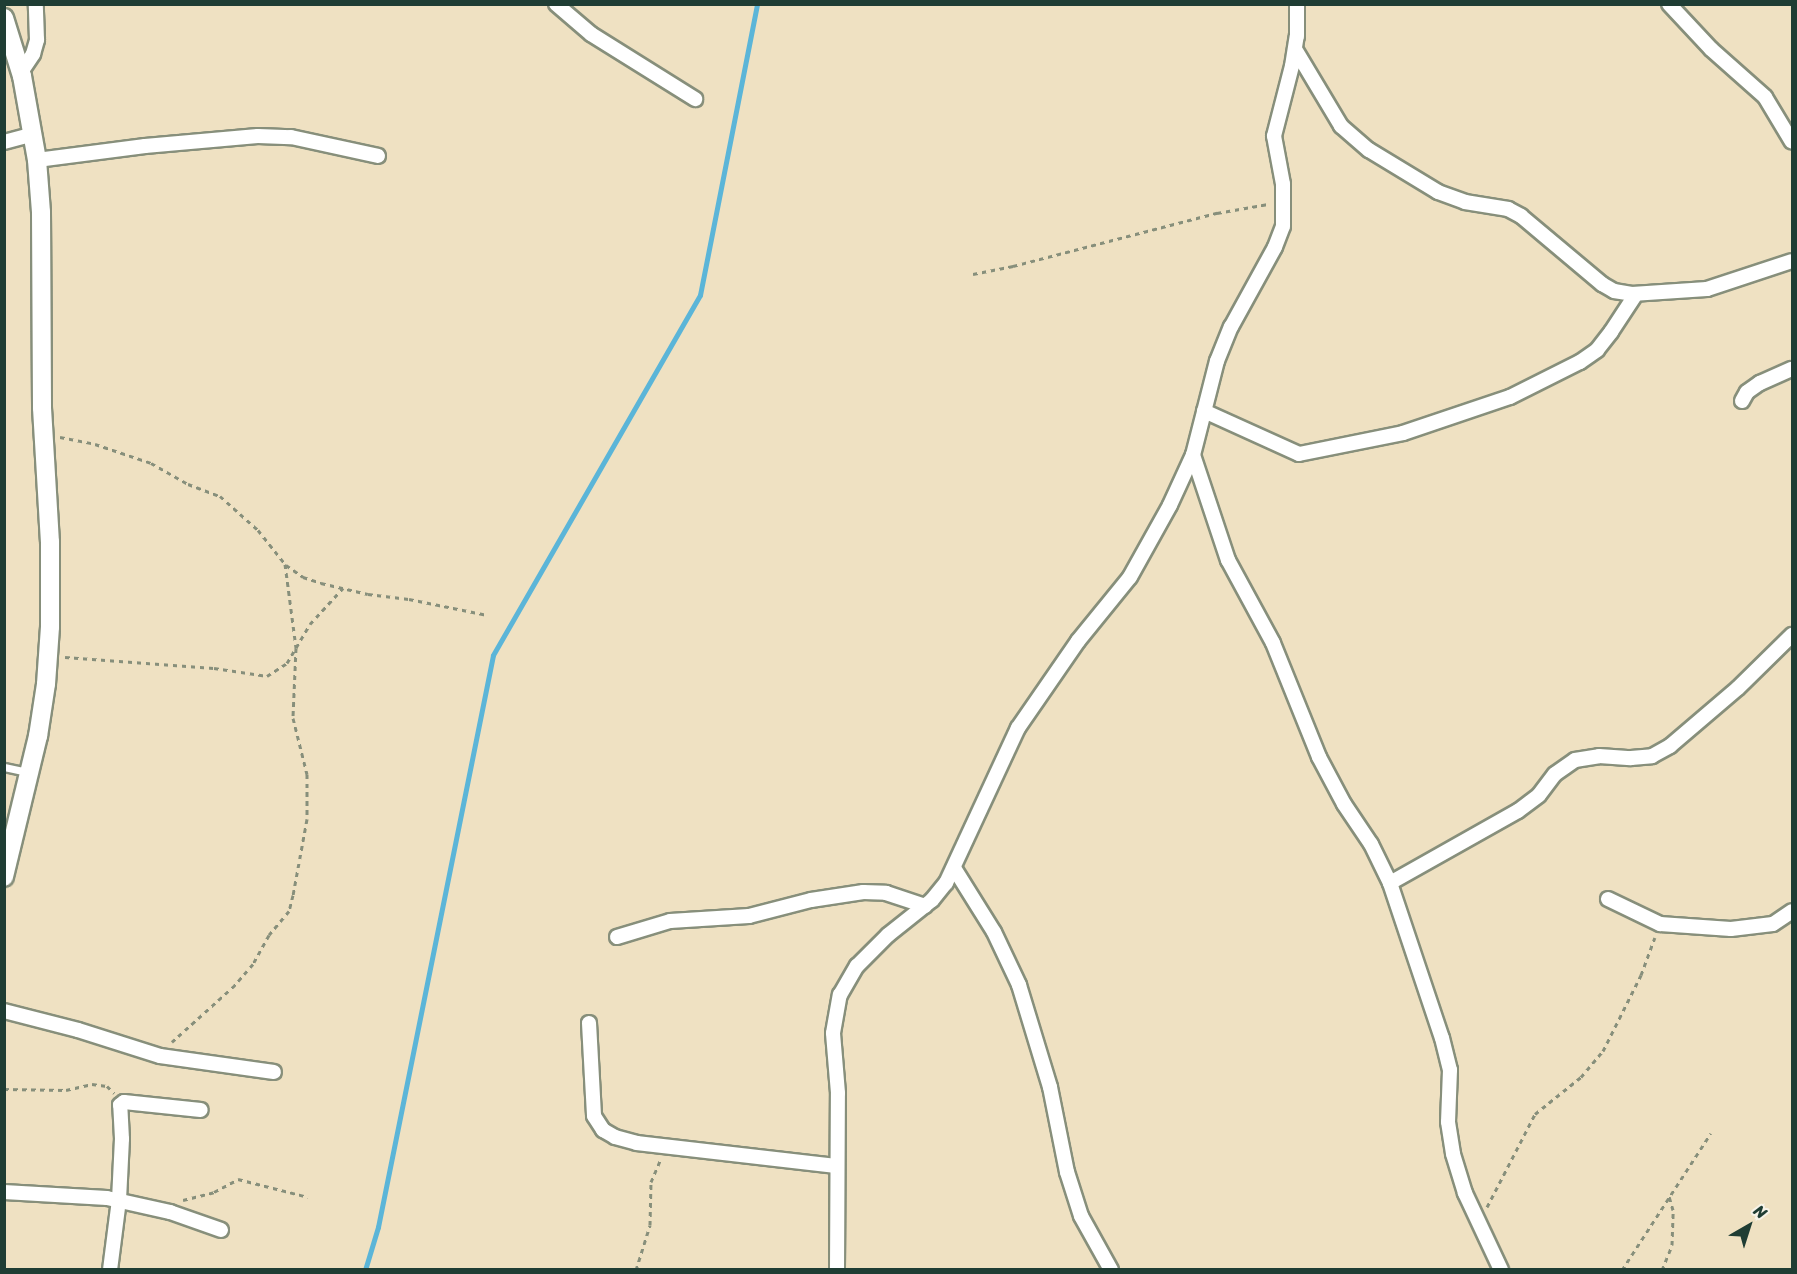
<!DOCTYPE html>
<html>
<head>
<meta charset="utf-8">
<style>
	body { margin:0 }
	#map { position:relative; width:1797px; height:1274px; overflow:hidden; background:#efe1c2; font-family:Sriracha,sans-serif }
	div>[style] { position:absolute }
	.stream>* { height:5px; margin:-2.5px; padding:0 2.5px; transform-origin:2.5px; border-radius:2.5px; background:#5bb5d8 }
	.path>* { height:3px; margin-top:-1.5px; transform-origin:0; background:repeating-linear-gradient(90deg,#878f7b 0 4.5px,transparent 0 9px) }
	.roads { filter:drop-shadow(2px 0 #878f7b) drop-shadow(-2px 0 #878f7b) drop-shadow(0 2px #878f7b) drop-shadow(0 -2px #878f7b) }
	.lane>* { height:7px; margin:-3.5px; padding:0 3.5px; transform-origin:3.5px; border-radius:3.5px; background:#fff }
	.street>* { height:14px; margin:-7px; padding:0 7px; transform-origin:7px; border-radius:7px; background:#fff }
	.secondary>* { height:18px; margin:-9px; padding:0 9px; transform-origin:9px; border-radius:9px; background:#fff }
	span { translate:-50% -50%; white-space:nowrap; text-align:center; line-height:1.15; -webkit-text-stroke:4.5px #f7f3e8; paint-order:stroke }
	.frame { position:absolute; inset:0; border:6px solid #1f3d34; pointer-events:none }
	.north { position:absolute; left:1719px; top:1196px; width:60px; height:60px; -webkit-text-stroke:4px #f7f3e8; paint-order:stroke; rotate:39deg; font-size:16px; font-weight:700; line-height:24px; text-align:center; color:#1f3d34 }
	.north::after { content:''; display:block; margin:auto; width:21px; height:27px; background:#1f3d34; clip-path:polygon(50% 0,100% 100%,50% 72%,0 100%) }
</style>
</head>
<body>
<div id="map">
	<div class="stream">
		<i style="left:365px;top:1270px;width:45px;rotate:-73.2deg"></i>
		<i style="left:378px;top:1227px;width:583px;rotate:-78.63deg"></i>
		<i style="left:493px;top:655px;width:415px;rotate:-60.1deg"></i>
		<i style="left:700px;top:295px;width:297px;rotate:-78.9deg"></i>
	</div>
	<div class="path">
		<i style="left:973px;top:274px;width:41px;rotate:-11.3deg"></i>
		<i style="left:1013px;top:266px;width:211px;rotate:-14.6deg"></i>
		<i style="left:1217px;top:213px;width:52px;rotate:-10deg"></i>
		<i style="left:60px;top:437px;width:36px;rotate:11deg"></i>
		<i style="left:95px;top:444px;width:59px;rotate:18.7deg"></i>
		<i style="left:151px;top:463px;width:43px;rotate:29.6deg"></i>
		<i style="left:188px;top:484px;width:34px;rotate:21deg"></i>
		<i style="left:220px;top:496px;width:51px;rotate:41.8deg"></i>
		<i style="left:258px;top:530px;width:43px;rotate:51.5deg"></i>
		<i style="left:285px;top:564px;width:85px;rotate:82.5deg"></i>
		<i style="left:296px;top:648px;width:70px;rotate:92.5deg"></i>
		<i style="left:293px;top:718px;width:58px;rotate:76deg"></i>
		<i style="left:307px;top:774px;width:45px;rotate:90deg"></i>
		<i style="left:307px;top:819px;width:77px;rotate:100.4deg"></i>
		<i style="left:293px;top:895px;width:16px;rotate:104deg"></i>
		<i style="left:289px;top:911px;width:31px;rotate:130deg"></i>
		<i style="left:269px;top:935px;width:33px;rotate:119deg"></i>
		<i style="left:253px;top:964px;width:28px;rotate:131deg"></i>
		<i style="left:235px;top:985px;width:85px;rotate:137.9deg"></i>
		<i style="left:286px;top:565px;width:21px;rotate:35deg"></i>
		<i style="left:303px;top:577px;width:19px;rotate:18deg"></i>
		<i style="left:321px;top:583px;width:48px;rotate:13.2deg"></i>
		<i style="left:368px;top:594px;width:41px;rotate:7deg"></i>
		<i style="left:409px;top:599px;width:80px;rotate:11.6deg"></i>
		<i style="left:65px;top:657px;width:149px;rotate:4.2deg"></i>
		<i style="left:214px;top:668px;width:54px;rotate:8.6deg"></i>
		<i style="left:267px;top:676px;width:24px;rotate:-33deg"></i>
		<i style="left:287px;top:663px;width:45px;rotate:-59.5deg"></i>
		<i style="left:310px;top:624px;width:49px;rotate:-47.5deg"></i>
		<i style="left:4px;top:1089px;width:62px;rotate:0.9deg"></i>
		<i style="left:66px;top:1090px;width:27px;rotate:-13deg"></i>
		<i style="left:92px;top:1084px;width:15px;rotate:8deg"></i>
		<i style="left:107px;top:1086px;width:10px;rotate:45deg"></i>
		<i style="left:183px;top:1200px;width:32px;rotate:-14deg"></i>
		<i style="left:214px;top:1192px;width:27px;rotate:-28deg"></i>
		<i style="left:238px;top:1179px;width:72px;rotate:14.4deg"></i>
		<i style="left:1487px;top:1207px;width:105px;rotate:-62.7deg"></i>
		<i style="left:1535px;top:1114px;width:59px;rotate:-38.8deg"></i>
		<i style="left:1581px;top:1077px;width:34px;rotate:-50deg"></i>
		<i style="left:1603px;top:1051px;width:85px;rotate:-63.4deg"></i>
		<i style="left:1641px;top:975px;width:40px;rotate:-69.8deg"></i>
		<i style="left:636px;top:1270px;width:47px;rotate:-72.7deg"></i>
		<i style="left:650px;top:1225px;width:43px;rotate:-88.7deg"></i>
		<i style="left:651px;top:1182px;width:25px;rotate:-67deg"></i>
		<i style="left:1622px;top:1270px;width:163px;rotate:-57deg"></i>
		<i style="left:1662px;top:1270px;width:27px;rotate:-68deg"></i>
		<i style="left:1672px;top:1245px;width:35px;rotate:-88deg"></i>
		<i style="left:1673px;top:1210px;width:15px;rotate:-106deg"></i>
	</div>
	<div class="roads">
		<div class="lane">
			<i style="left:4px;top:767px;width:24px;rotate:12deg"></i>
		</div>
		<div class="street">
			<i style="left:556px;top:4px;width:46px;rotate:40.6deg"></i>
			<i style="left:591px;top:34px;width:123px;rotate:32deg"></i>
			<i style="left:1669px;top:4px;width:62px;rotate:47deg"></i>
			<i style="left:1711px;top:49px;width:72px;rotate:41.6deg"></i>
			<i style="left:1765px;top:97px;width:52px;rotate:59deg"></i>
			<i style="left:1295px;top:49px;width:90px;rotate:59.1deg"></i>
			<i style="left:1341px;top:126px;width:37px;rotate:41deg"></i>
			<i style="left:1369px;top:150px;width:81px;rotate:31.3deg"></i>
			<i style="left:1438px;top:192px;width:29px;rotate:20deg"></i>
			<i style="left:1465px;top:202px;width:44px;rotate:9.2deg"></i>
			<i style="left:1508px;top:209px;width:15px;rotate:28deg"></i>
			<i style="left:1521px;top:216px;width:106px;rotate:40deg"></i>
			<i style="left:1602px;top:284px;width:14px;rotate:30deg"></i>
			<i style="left:1614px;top:291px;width:18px;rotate:9deg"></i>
			<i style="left:1632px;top:294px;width:75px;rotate:-3.8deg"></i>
			<i style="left:1707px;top:289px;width:89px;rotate:-18.2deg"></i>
			<i style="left:21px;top:72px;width:22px;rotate:-56deg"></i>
			<i style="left:33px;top:54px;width:15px;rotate:-74deg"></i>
			<i style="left:37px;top:40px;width:36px;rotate:-92deg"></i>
			<i style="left:4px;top:142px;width:30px;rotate:-15deg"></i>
			<i style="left:37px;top:160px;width:109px;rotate:-7.4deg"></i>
			<i style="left:145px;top:146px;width:113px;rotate:-5.1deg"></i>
			<i style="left:258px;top:136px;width:33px;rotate:2deg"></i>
			<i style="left:291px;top:137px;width:89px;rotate:12.3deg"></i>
			<i style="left:1742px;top:401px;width:10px;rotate:-61deg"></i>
			<i style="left:1747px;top:392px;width:16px;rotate:-35deg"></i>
			<i style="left:1760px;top:383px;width:35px;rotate:-24deg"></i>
			<i style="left:1204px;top:411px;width:104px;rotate:24.4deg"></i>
			<i style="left:1299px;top:454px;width:106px;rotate:-11.4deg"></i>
			<i style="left:1403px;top:433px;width:113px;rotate:-18.6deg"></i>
			<i style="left:1510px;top:397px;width:78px;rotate:-26.6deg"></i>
			<i style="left:1580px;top:362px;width:21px;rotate:-35deg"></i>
			<i style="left:1597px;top:350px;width:23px;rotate:-52deg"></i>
			<i style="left:1611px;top:332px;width:45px;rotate:-56.7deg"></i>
			<i style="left:1193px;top:455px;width:111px;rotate:71.6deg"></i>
			<i style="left:1228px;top:560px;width:94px;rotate:61.5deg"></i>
			<i style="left:1273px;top:643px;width:123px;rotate:68deg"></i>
			<i style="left:1319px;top:757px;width:53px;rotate:62deg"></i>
			<i style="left:1344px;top:804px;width:48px;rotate:56deg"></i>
			<i style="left:1371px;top:844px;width:43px;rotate:64deg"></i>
			<i style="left:1390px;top:883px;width:163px;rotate:71.5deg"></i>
			<i style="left:1442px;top:1038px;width:33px;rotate:76deg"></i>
			<i style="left:1450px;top:1070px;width:52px;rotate:92.2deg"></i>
			<i style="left:1448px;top:1122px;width:32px;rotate:81deg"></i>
			<i style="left:1453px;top:1154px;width:41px;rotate:72.9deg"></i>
			<i style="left:1465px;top:1193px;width:85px;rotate:64.9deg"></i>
			<i style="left:954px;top:868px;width:75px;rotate:58deg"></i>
			<i style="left:994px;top:932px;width:59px;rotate:64.7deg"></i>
			<i style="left:1019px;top:985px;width:107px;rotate:73.1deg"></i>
			<i style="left:1050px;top:1087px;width:87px;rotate:78.7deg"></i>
			<i style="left:1067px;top:1172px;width:46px;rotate:72.3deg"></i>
			<i style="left:1081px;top:1216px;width:62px;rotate:60.9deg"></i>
			<i style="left:1390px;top:883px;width:147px;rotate:-29.4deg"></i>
			<i style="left:1518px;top:811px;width:26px;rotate:-37deg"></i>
			<i style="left:1539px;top:795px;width:26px;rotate:-53deg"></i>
			<i style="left:1555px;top:774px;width:24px;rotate:-35deg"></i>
			<i style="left:1575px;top:760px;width:24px;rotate:-9deg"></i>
			<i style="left:1599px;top:756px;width:32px;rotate:4deg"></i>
			<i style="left:1631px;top:758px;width:21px;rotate:-5deg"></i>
			<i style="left:1652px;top:756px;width:21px;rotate:-29deg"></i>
			<i style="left:1670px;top:746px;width:89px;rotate:-40.5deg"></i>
			<i style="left:1738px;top:688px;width:76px;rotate:-44.5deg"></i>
			<i style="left:1608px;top:899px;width:58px;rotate:25.7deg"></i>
			<i style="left:1660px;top:924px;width:71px;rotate:4deg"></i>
			<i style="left:1731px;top:929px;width:42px;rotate:-6.8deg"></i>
			<i style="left:1773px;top:924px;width:23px;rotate:-34deg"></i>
			<i style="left:617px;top:937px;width:55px;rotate:-16.8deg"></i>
			<i style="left:670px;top:921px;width:79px;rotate:-3.6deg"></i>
			<i style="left:749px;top:916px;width:64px;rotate:-14.5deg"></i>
			<i style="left:811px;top:900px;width:53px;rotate:-8.7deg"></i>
			<i style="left:863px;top:892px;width:23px;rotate:2deg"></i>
			<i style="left:886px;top:893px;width:41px;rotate:18.4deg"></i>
			<i style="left:4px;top:1011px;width:76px;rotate:14.4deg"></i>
			<i style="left:78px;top:1030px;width:86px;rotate:17.6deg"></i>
			<i style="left:160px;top:1056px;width:115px;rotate:8deg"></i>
			<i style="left:589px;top:1023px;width:93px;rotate:86.9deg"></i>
			<i style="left:594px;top:1116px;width:17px;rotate:57deg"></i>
			<i style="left:603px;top:1130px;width:14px;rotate:30deg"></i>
			<i style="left:615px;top:1137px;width:23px;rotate:15deg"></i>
			<i style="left:637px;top:1143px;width:200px;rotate:6.6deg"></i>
			<i style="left:4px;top:1192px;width:103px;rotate:3.3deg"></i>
			<i style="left:107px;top:1198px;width:65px;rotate:12.5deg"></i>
			<i style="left:170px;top:1212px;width:54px;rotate:19.4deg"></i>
			<i style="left:110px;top:1270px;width:71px;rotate:-82.7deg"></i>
			<i style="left:119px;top:1200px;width:61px;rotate:-87.2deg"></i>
			<i style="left:122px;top:1139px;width:34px;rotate:-93deg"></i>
			<i style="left:120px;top:1105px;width:5px;rotate:-37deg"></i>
			<i style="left:124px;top:1102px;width:77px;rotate:5.9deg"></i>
			<i style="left:837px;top:1270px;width:177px;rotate:-89.7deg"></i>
			<i style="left:838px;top:1093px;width:60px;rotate:-94.8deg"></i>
			<i style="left:833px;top:1033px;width:39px;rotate:-80deg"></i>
			<i style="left:840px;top:995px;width:34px;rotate:-60deg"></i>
			<i style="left:857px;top:966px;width:44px;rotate:-45deg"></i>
			<i style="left:888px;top:935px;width:56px;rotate:-38.5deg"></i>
			<i style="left:932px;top:900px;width:22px;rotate:-51deg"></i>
			<i style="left:946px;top:883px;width:171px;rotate:-65.1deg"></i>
			<i style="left:1018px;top:728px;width:106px;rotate:-55.4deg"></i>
			<i style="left:1078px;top:641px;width:82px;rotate:-50.9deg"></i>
			<i style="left:1130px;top:577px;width:82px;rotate:-60.9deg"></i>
			<i style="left:1170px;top:505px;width:55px;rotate:-65.3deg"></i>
			<i style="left:1193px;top:455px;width:97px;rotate:-75.7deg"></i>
			<i style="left:1217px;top:361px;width:37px;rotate:-68deg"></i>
			<i style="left:1231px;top:327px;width:91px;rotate:-61.2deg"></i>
			<i style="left:1275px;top:247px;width:22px;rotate:-69deg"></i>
			<i style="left:1283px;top:226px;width:42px;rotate:-90deg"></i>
			<i style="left:1283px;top:184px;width:49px;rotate:-100.6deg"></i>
			<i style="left:1274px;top:136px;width:72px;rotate:-75.6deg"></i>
			<i style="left:1292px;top:66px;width:30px;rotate:-81deg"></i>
			<i style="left:1297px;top:36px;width:32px;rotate:-90deg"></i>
		</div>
		<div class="secondary">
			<i style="left:4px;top:18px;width:61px;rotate:72.8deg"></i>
			<i style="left:22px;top:76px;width:85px;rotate:79.9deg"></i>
			<i style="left:37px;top:160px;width:52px;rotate:85.6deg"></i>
			<i style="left:41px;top:212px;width:196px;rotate:89.7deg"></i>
			<i style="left:42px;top:408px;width:134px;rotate:86.6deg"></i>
			<i style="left:50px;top:542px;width:85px;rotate:90deg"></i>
			<i style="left:50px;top:627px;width:57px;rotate:94deg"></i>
			<i style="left:46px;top:684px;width:53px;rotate:98.7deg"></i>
			<i style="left:38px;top:736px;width:145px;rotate:103.6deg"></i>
		</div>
	</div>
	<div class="frame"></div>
	<div class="north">N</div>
</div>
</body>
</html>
